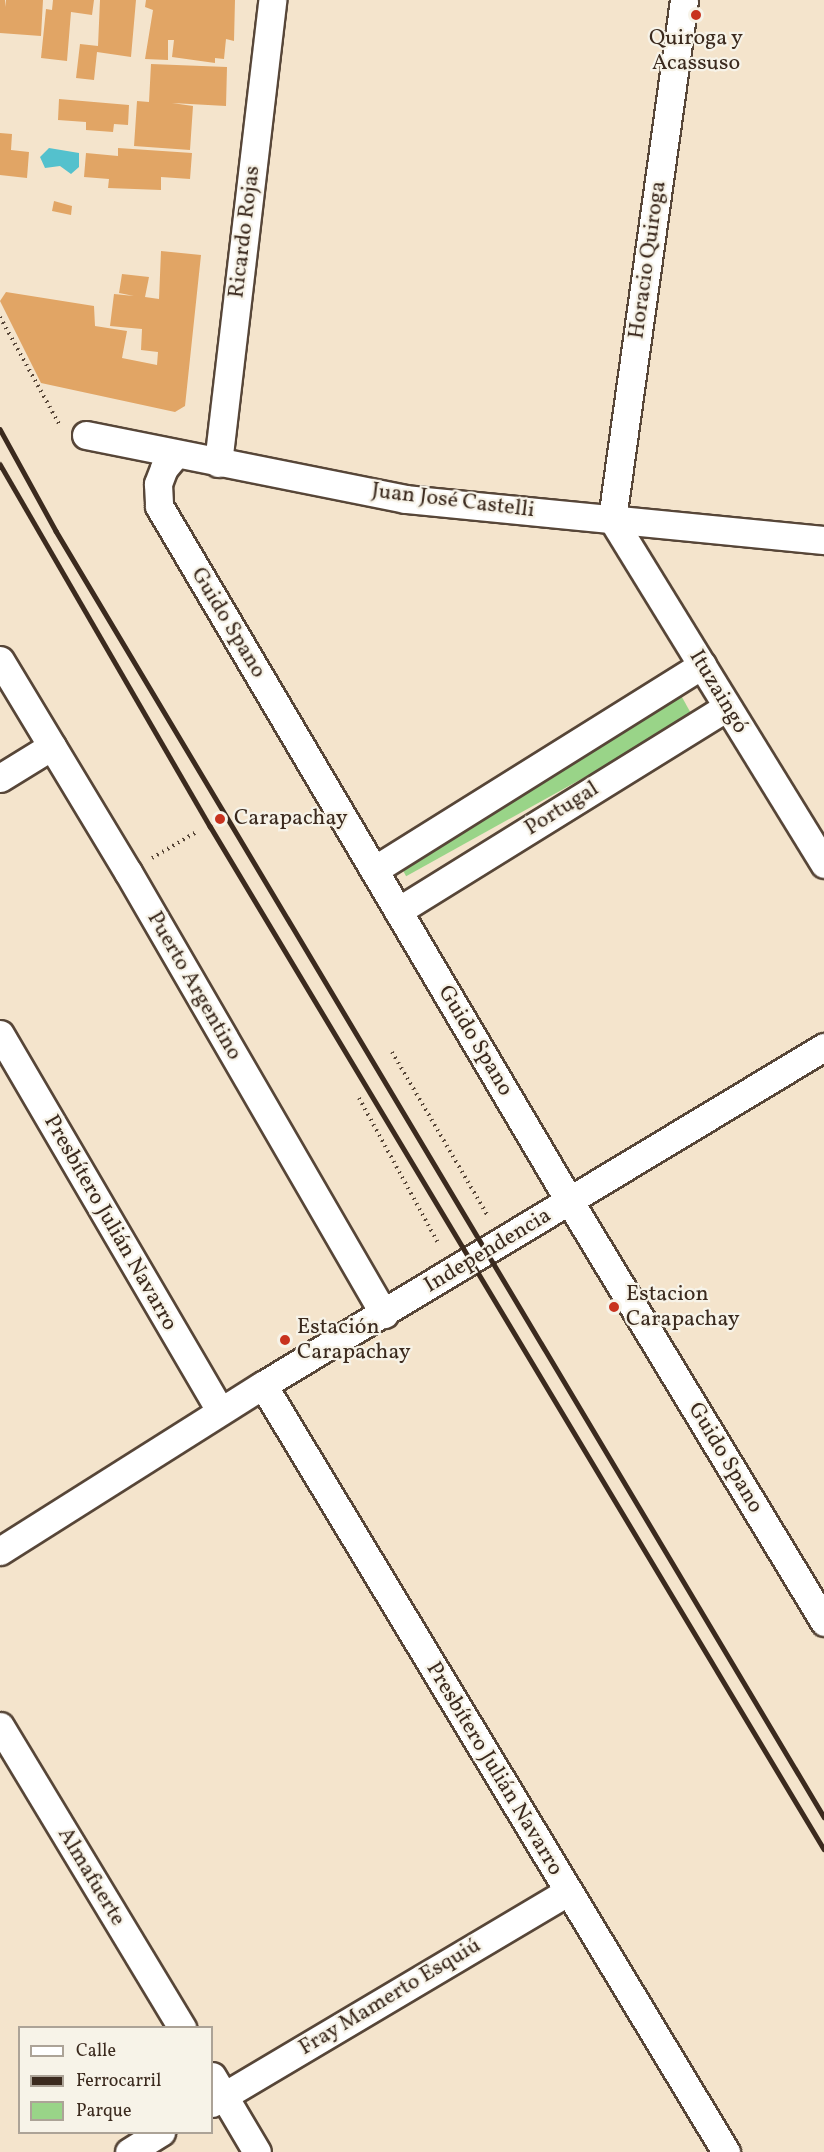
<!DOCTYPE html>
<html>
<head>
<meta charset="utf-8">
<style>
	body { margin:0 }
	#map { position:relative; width:824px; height:2152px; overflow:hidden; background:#f4e4cc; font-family:Vollkorn,serif }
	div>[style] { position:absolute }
	.green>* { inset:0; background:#99d488; transform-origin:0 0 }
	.water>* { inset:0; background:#54c1cd }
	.building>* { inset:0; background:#e1a565 }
	.path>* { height:4px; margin-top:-2px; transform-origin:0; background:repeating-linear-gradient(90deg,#574638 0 1.5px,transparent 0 6px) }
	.roads { filter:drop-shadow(2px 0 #574638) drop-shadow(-2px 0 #574638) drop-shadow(0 2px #574638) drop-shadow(0 -2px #574638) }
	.minor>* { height:27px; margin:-13.5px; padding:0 13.5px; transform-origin:13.5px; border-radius:13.5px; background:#fff }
	.rail>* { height:4.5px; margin:-2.25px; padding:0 2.25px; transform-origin:2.25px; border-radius:2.25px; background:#3b2a1e }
	.dots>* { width:16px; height:16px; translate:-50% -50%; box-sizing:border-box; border:3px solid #f7f3e8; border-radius:50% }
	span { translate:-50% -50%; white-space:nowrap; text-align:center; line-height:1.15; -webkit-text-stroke:4.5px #f7f3e8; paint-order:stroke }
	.poi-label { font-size:22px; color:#3b2a1e }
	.left { translate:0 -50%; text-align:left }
	.street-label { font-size:22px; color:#3b2a1e }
	.legend { position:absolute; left:18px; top:2026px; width:195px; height:108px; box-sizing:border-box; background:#f7f3e8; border:2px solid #aca397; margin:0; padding:8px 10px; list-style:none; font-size:18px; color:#3b2a1e }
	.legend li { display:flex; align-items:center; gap:12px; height:30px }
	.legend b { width:30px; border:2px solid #aca397 }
</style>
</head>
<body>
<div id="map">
	<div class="green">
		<i style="left:678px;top:690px;width:31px;height:328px;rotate:61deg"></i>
	</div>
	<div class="water">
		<i style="clip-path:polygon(49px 148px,79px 153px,79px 167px,71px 174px,60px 166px,45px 168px,40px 157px)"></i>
	</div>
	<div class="building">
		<i style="clip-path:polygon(0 0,5px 0,5px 7px,6px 0,43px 0,41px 36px,0 33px)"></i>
		<i style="clip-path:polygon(53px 0,94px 0,92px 15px,71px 12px,67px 61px,41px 58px,46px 9px,52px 10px)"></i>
		<i style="clip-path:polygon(100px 0,136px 0,131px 57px,97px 52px,94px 80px,76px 78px,80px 44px,98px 46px)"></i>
		<i style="clip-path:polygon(146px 0,235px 0,234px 41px,226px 39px,224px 59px,215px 58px,215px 63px,172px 57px,174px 40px,168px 40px,168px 60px,145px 59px,153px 10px,145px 7px)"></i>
		<i style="clip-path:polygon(151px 64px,227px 67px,226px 106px,172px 103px,193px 106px,190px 150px,134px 146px,137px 101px,149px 102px)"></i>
		<i style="clip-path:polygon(59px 99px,129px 105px,128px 125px,114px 124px,113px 132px,86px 130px,86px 122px,58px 120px)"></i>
		<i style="clip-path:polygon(0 133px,12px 134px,11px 150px,29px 152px,27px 178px,0 175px)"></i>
		<i style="clip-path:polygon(118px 148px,192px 153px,190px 179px,161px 177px,161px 190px,108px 188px,109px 179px,84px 177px,86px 153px,118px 156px)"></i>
		<i style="clip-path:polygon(54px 201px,72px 206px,71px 215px,52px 211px)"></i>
		<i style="clip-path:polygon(161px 251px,201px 255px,185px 406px,175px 412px,41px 383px,0 301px,6px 292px,94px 306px,95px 326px,127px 331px,122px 358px,157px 365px,158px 352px,141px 350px,142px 329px,110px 326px,114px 294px,134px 296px,119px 293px,122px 274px,149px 277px,145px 297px,159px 299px)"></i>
	</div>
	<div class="path">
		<i style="left:0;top:317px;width:122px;rotate:61.1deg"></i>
		<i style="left:152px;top:858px;width:53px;rotate:-30.4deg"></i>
		<i style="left:392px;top:1052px;width:190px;rotate:59.7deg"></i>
		<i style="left:359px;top:1098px;width:167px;rotate:61.4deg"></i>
	</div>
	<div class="roads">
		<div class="minor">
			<i style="left:86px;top:435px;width:325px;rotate:11.3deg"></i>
			<i style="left:405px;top:499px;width:421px;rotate:5.6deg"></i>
			<i style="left:175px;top:455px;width:17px;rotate:130deg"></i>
			<i style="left:164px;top:468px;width:17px;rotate:111deg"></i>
			<i style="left:158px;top:484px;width:22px;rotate:87deg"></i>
			<i style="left:159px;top:506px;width:808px;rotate:59.44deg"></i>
			<i style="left:570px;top:1202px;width:491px;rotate:58.8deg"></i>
			<i style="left:218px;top:463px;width:466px;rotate:-83.3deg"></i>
			<i style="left:612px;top:519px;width:524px;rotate:-82.1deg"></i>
			<i style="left:612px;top:519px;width:405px;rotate:58.4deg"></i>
			<i style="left:0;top:660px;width:248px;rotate:58.9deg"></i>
			<i style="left:128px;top:872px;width:511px;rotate:59.92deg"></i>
			<i style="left:0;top:778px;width:61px;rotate:-31.6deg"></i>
			<i style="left:374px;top:870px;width:387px;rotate:-32deg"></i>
			<i style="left:398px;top:911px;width:387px;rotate:-31.8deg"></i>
			<i style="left:0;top:1034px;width:436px;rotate:59.7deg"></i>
			<i style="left:263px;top:1385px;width:896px;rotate:58.88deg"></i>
			<i style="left:0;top:1551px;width:311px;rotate:-32.3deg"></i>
			<i style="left:263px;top:1385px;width:655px;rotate:-31.07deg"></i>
			<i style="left:0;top:1726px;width:353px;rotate:58.9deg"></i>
			<i style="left:212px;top:2076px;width:88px;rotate:59.4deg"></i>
			<i style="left:212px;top:2103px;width:414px;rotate:-30.7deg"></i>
			<i style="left:129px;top:2152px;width:38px;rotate:-32deg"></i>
		</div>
	</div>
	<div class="rail">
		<i style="left:0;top:429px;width:116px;rotate:61.2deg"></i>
		<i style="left:56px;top:531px;width:1498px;rotate:59.15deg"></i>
		<i style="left:0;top:464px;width:419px;rotate:59.9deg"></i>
		<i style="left:210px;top:826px;width:1193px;rotate:59.03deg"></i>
	</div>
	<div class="dots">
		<i style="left:696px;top:15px;background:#c8321e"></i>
		<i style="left:220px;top:819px;background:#c8321e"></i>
		<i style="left:614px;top:1307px;background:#c8321e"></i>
		<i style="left:285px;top:1340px;background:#c8321e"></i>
	</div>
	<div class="poi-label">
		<span style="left:696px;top:51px">Quiroga y<br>Acassuso</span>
		<span class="left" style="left:234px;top:819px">Carapachay</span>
		<span class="left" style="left:626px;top:1307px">Estacion<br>Carapachay</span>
		<span class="left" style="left:297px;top:1340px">Estación<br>Carapachay</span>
	</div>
	<div class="street-label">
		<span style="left:245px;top:232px;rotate:-83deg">Ricardo Rojas</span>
		<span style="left:648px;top:260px;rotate:-82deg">Horacio Quiroga</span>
		<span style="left:453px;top:501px;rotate:7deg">Juan José Castelli</span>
		<span style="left:228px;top:623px;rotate:59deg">Guido Spano</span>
		<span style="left:718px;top:692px;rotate:59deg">Ituzaingó</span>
		<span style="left:562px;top:809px;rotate:-32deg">Portugal</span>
		<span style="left:194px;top:986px;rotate:60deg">Puerto Argentino</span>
		<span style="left:475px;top:1041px;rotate:59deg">Guido Spano</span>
		<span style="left:110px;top:1223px;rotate:60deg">Presbítero Julián Navarro</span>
		<span style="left:488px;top:1251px;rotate:-31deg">Independencia</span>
		<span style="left:725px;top:1458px;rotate:59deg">Guido Spano</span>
		<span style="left:494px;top:1769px;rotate:59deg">Presbítero Julián Navarro</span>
		<span style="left:91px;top:1877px;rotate:59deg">Almafuerte</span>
		<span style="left:390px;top:1997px;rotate:-31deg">Fray Mamerto Esquiú</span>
	</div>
	<ul class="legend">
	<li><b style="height:8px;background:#fff"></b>Calle</li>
	<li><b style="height:8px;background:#3b2a1e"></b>Ferrocarril</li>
	<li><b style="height:16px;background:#99d488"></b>Parque</li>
	</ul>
</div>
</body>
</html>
